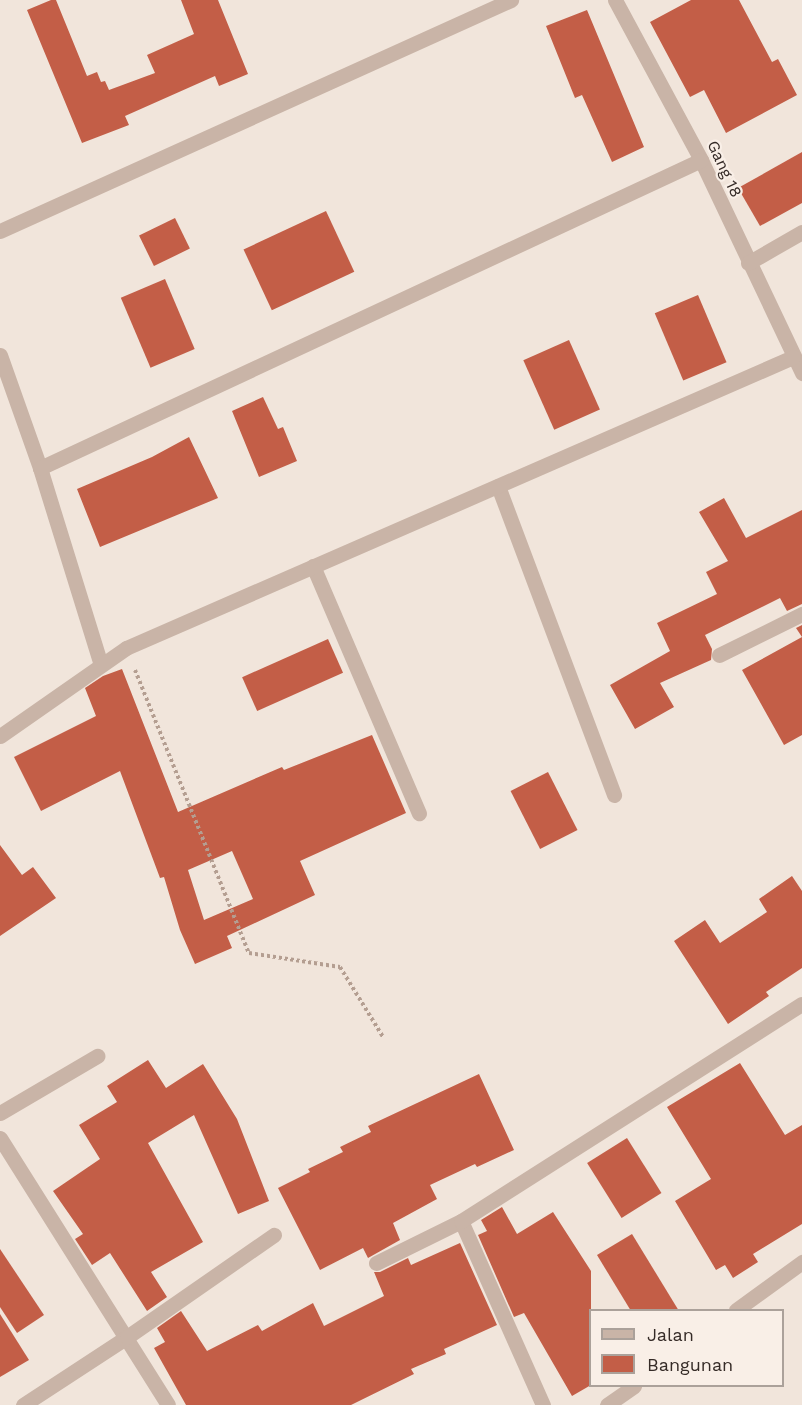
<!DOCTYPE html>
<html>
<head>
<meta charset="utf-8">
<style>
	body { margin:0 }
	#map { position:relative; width:802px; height:1405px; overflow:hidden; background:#f1e5db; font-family:"Work Sans",sans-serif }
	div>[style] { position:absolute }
	.building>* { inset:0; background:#c35e47; transform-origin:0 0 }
	.path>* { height:4px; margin-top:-2px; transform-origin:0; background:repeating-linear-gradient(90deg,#b49e91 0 3px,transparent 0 6px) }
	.street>* { height:15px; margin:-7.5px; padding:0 7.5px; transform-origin:7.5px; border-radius:7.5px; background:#c9b4a7 }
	span { translate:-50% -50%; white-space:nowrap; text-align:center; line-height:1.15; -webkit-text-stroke:4.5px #f9efe7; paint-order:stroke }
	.street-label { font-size:16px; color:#352b27 }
	.legend { position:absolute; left:589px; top:1309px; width:195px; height:78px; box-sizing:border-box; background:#f9efe7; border:2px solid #aba19a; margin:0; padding:8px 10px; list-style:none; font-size:18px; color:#352b27 }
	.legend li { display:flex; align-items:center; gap:12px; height:30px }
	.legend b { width:30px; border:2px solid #aba19a }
</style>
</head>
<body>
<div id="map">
	<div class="building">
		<i style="clip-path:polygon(51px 0,56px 0,87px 76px,97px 72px,101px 82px,105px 81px,109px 90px,155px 73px,147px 55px,194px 34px,181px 0,218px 0,248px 74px,219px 86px,215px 76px,125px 116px,129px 125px,82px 143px,27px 10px)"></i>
		<i style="clip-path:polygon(691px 0,739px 0,772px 62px,778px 59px,797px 95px,726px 133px,704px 90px,690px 97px,650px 22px)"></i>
		<i style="clip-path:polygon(587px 10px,644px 147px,612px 162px,582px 95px,575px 98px,546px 26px)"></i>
		<i style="clip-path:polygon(802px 152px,802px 203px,760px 226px,738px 188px)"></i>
		<i style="left:326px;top:211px;width:67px;height:91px;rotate:65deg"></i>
		<i style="left:175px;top:218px;width:34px;height:40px;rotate:64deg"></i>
		<i style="left:165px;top:279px;width:76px;height:48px;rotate:67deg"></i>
		<i style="left:698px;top:295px;width:73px;height:47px;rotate:67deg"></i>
		<i style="left:569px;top:340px;width:76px;height:50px;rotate:66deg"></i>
		<i style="clip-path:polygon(263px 397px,278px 429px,283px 427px,297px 461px,259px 477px,232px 411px)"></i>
		<i style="clip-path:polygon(189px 437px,218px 498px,100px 547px,77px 489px,152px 457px)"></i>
		<i style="clip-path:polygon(724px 498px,746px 538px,802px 510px,802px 604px,787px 611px,780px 598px,705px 635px,712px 649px,711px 660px,660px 683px,674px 707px,635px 729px,610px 685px,670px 651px,657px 623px,717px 594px,706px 572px,728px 561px,699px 512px)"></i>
		<i style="clip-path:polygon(802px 625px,802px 735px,784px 745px,742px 670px,802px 637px,796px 628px)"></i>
		<i style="left:328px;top:639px;width:37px;height:94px;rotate:66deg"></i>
		<i style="clip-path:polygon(evenodd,122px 669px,178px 812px,282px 767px,284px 770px,372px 735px,406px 813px,300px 861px,315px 895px,227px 936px,232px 948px,195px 964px,180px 930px,164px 877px,160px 878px,120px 771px,41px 811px,14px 757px,96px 716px,85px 688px,103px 676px,122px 669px,232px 851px,253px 899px,204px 920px,188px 870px,232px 851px)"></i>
		<i style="left:548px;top:772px;width:65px;height:42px;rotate:63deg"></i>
		<i style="clip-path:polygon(0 845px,22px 875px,33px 867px,56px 898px,0 936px)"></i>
		<i style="clip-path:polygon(792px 876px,802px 891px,802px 968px,766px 992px,769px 996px,728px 1024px,674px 941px,705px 920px,720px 943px,767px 912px,759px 899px)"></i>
		<i style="clip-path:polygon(148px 1060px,166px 1088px,203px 1064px,237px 1119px,269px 1201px,238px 1214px,194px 1115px,148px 1143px,203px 1242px,151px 1272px,167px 1297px,147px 1311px,110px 1253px,92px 1265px,75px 1239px,83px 1234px,53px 1191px,100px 1159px,79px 1125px,117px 1102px,107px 1086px)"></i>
		<i style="clip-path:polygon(740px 1063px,785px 1135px,802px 1125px,802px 1224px,753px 1254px,758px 1262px,733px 1278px,725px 1265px,716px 1270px,675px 1201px,711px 1179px,667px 1107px)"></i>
		<i style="clip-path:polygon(479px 1074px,514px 1150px,477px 1167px,475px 1164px,430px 1185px,437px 1199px,393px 1223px,400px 1240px,368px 1258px,363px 1248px,320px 1270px,278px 1188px,310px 1172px,308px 1169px,343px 1152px,340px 1147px,371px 1132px,368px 1126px)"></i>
		<i style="left:627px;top:1138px;width:65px;height:47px;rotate:58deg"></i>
		<i style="clip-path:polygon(502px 1207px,517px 1234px,553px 1212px,591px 1271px,591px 1385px,572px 1396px,524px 1313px,514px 1317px,478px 1235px,487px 1231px,481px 1220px)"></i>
		<i style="clip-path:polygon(632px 1234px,679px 1311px,631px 1311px,597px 1255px)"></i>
		<i style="clip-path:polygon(460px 1243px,497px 1325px,444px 1349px,446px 1354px,411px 1369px,414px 1374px,351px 1405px,186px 1405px,154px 1348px,165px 1342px,157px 1328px,181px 1311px,207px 1351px,258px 1325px,262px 1331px,313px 1303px,324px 1326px,384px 1296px,374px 1272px,380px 1272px,408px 1258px,411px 1265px)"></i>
		<i style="clip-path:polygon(0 1249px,44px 1315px,17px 1333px,0 1307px)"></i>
		<i style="clip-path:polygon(0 1314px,29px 1360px,0 1377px)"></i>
	</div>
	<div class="path">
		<i style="left:135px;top:670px;width:305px;rotate:68.1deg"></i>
		<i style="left:249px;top:953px;width:92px;rotate:8.7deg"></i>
		<i style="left:340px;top:967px;width:82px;rotate:58.4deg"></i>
	</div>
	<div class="street">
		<i style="left:615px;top:0;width:182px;rotate:61.7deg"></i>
		<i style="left:701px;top:160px;width:236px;rotate:64.6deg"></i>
		<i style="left:0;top:231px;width:561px;rotate:-24.33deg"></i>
		<i style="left:748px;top:263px;width:62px;rotate:-29.9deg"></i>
		<i style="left:0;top:355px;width:120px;rotate:70.5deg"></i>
		<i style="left:40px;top:468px;width:206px;rotate:72.8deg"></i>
		<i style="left:40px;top:468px;width:729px;rotate:-24.98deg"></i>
		<i style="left:498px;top:486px;width:330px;rotate:69.4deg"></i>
		<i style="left:313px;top:566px;width:269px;rotate:66.8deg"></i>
		<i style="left:719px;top:655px;width:93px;rotate:-26.3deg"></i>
		<i style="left:0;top:736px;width:154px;rotate:-34.9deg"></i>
		<i style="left:126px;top:648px;width:728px;rotate:-23.57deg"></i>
		<i style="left:0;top:1113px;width:113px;rotate:-30.4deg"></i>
		<i style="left:0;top:1138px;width:315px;rotate:57.8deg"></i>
		<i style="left:376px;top:1263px;width:95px;rotate:-26.3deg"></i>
		<i style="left:736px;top:1310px;width:82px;rotate:-36deg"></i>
		<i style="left:23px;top:1405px;width:124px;rotate:-33.2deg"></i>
		<i style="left:127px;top:1337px;width:179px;rotate:-34.8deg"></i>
		<i style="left:543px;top:1405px;width:201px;rotate:-114deg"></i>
		<i style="left:461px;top:1221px;width:404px;rotate:-32.5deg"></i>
		<i style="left:607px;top:1405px;width:33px;rotate:-35deg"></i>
	</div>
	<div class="street-label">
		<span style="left:724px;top:169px;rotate:65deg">Gang 18</span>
	</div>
	<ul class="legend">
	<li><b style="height:8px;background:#c9b4a7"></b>Jalan</li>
	<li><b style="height:16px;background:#c35e47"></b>Bangunan</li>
	</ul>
</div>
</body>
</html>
